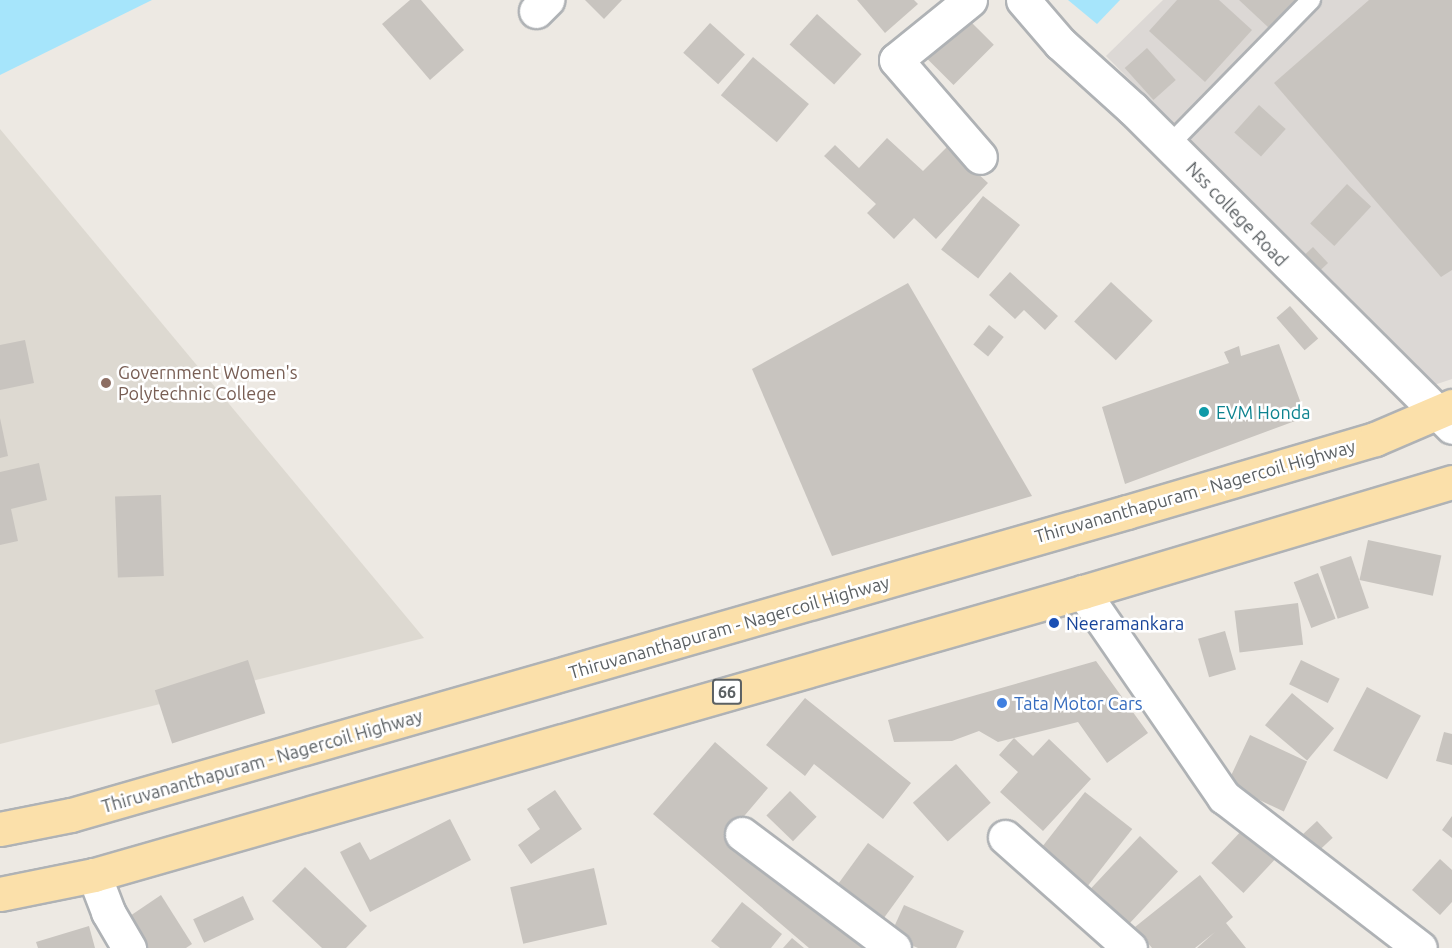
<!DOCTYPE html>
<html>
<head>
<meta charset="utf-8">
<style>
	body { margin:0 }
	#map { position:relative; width:1452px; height:948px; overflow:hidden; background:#ede9e3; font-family:Ubuntu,sans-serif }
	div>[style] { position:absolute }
	.industrial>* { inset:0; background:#dcd8d5 }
	.education>* { inset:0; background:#ddd9d1 }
	.water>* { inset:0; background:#a6e5fb }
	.building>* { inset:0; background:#c8c4bf; transform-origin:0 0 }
	.roads { filter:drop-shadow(2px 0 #afb2b5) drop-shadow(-2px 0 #afb2b5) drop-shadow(0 2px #afb2b5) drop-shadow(0 -2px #afb2b5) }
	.service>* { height:18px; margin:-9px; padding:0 9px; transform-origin:9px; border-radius:9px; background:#fff }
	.minor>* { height:33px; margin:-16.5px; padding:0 16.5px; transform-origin:16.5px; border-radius:16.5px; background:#fff }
	.primary>* { height:33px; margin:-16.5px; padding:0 16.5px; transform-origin:16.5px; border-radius:16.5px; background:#fbe0aa }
	.dots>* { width:16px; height:16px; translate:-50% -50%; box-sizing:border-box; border:3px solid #fff; border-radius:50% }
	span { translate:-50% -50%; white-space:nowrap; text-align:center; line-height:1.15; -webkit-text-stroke:5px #fff; paint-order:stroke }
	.shield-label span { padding:2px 4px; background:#fff; border:2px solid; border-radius:4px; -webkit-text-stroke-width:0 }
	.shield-label { font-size:16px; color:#5b6063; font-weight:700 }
	.street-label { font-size:18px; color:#5b6063 }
	.education-label { font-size:18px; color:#785e54 }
	.left { translate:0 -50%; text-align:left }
	.culture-label { font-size:18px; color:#0d838f }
	.transit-label { font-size:18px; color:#164399 }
	.shop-label { font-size:18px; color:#366cbe }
</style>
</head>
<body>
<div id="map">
	<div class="industrial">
		<i style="clip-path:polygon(1163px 0,1452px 0,1452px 379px,1434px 385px,1106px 56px)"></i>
	</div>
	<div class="education">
		<i style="clip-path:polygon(0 129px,424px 638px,0 744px)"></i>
	</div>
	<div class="water">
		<i style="clip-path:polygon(0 0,152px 0,0 75px)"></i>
		<i style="clip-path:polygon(1068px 0,1120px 0,1097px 24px)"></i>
	</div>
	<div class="building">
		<i style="clip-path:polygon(410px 0,421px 0,464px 50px,430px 80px,382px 24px)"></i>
		<i style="clip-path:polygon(585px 0,622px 0,604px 19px)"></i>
		<i style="clip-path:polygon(857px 0,914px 0,918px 4px,885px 33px)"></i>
		<i style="clip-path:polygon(1177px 0,1219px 0,1252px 30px,1205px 82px,1149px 31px)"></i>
		<i style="clip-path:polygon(1239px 0,1295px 0,1269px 28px)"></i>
		<i style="clip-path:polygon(1369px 0,1452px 0,1452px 270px,1441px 277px,1274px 83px)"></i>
		<i style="left:962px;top:13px;width:45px;height:57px;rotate:45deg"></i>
		<i style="left:817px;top:14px;width:60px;height:41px;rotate:42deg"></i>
		<i style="left:710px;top:23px;width:47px;height:40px;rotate:42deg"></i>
		<i style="left:1147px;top:48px;width:43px;height:30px;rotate:48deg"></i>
		<i style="left:753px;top:57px;width:73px;height:50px;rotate:40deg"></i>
		<i style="left:1259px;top:105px;width:36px;height:37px;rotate:42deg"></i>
		<i style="clip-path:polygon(887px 138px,923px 171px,948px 146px,988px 183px,936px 239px,914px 218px,894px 239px,867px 213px,876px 204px,824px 156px,835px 145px,859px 168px)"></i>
		<i style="left:1347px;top:184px;width:33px;height:54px;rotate:43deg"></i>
		<i style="left:983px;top:196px;width:47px;height:68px;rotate:38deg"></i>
		<i style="left:1313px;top:247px;width:22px;height:25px;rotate:47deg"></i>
		<i style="clip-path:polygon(1010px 272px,1058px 316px,1045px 330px,1024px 310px,1015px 319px,989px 295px)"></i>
		<i style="left:1111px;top:282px;width:57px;height:54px;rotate:43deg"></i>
		<i style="clip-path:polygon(908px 283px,1032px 496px,832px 556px,752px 369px)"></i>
		<i style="left:1290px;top:306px;width:43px;height:18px;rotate:49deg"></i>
		<i style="left:989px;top:325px;width:19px;height:25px;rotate:39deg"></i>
		<i style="clip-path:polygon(25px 340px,34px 383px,0 390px,0 345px)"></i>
		<i style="clip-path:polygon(1279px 344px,1306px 417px,1125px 484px,1102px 407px,1229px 363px,1224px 352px,1239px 346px,1241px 356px)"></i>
		<i style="clip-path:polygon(0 418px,8px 456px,0 458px)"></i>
		<i style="clip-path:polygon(39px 463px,47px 500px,11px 509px,18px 541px,0 545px,0 472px)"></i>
		<i style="left:161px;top:495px;width:81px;height:46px;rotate:88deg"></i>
		<i style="left:1368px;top:540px;width:75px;height:41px;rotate:12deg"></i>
		<i style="left:1351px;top:556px;width:55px;height:33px;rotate:71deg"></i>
		<i style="left:1318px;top:573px;width:49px;height:26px;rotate:69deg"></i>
		<i style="left:1298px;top:603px;width:42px;height:64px;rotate:83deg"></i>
		<i style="left:1225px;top:631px;width:40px;height:28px;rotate:74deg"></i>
		<i style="left:248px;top:660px;width:56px;height:98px;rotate:72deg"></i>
		<i style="left:1301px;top:660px;width:43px;height:27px;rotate:26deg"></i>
		<i style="clip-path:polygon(1096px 661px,1148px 733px,1107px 763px,1078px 722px,998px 742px,979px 731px,952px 741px,894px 742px,888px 720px)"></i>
		<i style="left:1367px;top:687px;width:61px;height:72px;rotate:28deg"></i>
		<i style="left:1292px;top:693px;width:55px;height:42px;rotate:40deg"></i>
		<i style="clip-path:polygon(805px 698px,911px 783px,883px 819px,814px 764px,805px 776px,766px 745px)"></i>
		<i style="clip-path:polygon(1444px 732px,1452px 734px,1452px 765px,1436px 761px)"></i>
		<i style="left:1250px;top:735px;width:63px;height:55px;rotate:25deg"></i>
		<i style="clip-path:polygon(1014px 738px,1033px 756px,1049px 739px,1091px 779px,1043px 831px,1000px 792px,1018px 772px,999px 755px)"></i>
		<i style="clip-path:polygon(715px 742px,768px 788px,734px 828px,869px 945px,866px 948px,809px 948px,653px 814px)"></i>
		<i style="left:956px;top:764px;width:52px;height:58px;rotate:48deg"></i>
		<i style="clip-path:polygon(555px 790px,582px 829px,531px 864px,518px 845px,540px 829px,527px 809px)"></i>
		<i style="left:790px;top:791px;width:37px;height:34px;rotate:44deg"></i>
		<i style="left:1085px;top:792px;width:60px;height:73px;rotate:38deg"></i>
		<i style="clip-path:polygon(1452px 816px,1452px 838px,1442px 830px)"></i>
		<i style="clip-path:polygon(450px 819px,471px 860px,370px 912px,340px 852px,360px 842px,370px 860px)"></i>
		<i style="left:1317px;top:821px;width:23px;height:27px;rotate:47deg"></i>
		<i style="left:1244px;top:828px;width:44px;height:48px;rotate:43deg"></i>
		<i style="left:1140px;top:836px;width:52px;height:74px;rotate:43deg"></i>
		<i style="left:868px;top:843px;width:57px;height:57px;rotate:36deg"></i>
		<i style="clip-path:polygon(1440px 859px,1452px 870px,1452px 902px,1440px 915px,1412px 890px)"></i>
		<i style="clip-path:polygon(305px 867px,367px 926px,346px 948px,322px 948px,272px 901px)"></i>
		<i style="left:594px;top:868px;width:58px;height:86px;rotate:77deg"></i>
		<i style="clip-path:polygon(1200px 875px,1233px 917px,1226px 923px,1246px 948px,1197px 948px,1215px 932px,1195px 948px,1152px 948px,1135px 927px)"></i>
		<i style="clip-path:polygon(161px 895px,192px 944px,186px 948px,147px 948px,127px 918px)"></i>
		<i style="left:243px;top:896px;width:26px;height:55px;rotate:65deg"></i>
		<i style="clip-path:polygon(742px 902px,782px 934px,771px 948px,720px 948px,711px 941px)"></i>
		<i style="clip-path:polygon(904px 905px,964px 931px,956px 948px,918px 948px,890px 936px)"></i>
		<i style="clip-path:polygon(89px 926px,95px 948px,38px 948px,36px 942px)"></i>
		<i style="clip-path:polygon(792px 938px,804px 948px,783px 948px)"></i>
	</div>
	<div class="roads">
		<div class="service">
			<i style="left:1169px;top:145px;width:203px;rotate:-45.6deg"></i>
		</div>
		<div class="minor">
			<i style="left:970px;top:0;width:95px;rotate:141deg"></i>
			<i style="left:896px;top:60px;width:128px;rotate:49.1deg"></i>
			<i style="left:1023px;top:0;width:57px;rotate:49.3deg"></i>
			<i style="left:1060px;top:43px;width:98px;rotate:42.1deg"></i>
			<i style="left:1133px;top:109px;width:450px;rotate:44.9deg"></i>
			<i style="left:536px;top:11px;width:16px;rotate:-45deg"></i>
			<i style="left:1083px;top:592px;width:249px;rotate:55.5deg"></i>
			<i style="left:1224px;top:797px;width:247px;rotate:37.6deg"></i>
			<i style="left:742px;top:834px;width:190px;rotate:36.9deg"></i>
			<i style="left:1005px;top:837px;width:167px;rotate:41.6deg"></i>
			<i style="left:94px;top:875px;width:40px;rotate:69deg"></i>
			<i style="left:108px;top:912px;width:42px;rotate:59.7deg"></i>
		</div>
		<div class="primary">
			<i style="left:0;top:829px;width:72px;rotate:-11.2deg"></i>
			<i style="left:71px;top:815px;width:1099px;rotate:-16.01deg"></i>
			<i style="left:1127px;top:512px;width:259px;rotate:-16.4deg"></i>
			<i style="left:1375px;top:439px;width:84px;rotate:-23.2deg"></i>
			<i style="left:0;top:894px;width:96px;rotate:-11.4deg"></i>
			<i style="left:94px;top:875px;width:1029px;rotate:-15.97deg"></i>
			<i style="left:1083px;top:592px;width:385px;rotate:-16.6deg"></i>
		</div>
	</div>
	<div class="dots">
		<i style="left:106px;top:383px;background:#8d6e63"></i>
		<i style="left:1204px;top:412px;background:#0f9aa8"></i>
		<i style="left:1054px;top:623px;background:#1a4fb4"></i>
		<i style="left:1002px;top:703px;background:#3f7fe0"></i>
	</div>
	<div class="shield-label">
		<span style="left:727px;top:692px">66</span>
	</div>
	<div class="street-label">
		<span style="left:1237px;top:214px;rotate:46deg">Nss college Road</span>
		<span style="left:1195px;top:491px;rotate:-16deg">Thiruvananthapuram - Nagercoil Highway</span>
		<span style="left:729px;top:627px;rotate:-16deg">Thiruvananthapuram - Nagercoil Highway</span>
		<span style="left:262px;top:761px;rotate:-16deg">Thiruvananthapuram - Nagercoil Highway</span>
	</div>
	<div class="education-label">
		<span class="left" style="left:118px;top:383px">Government Women's<br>Polytechnic College</span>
	</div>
	<div class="culture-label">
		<span class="left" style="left:1216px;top:412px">EVM Honda</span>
	</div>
	<div class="transit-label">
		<span class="left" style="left:1066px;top:623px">Neeramankara</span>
	</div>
	<div class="shop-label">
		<span class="left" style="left:1014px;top:703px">Tata Motor Cars</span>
	</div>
</div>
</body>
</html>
